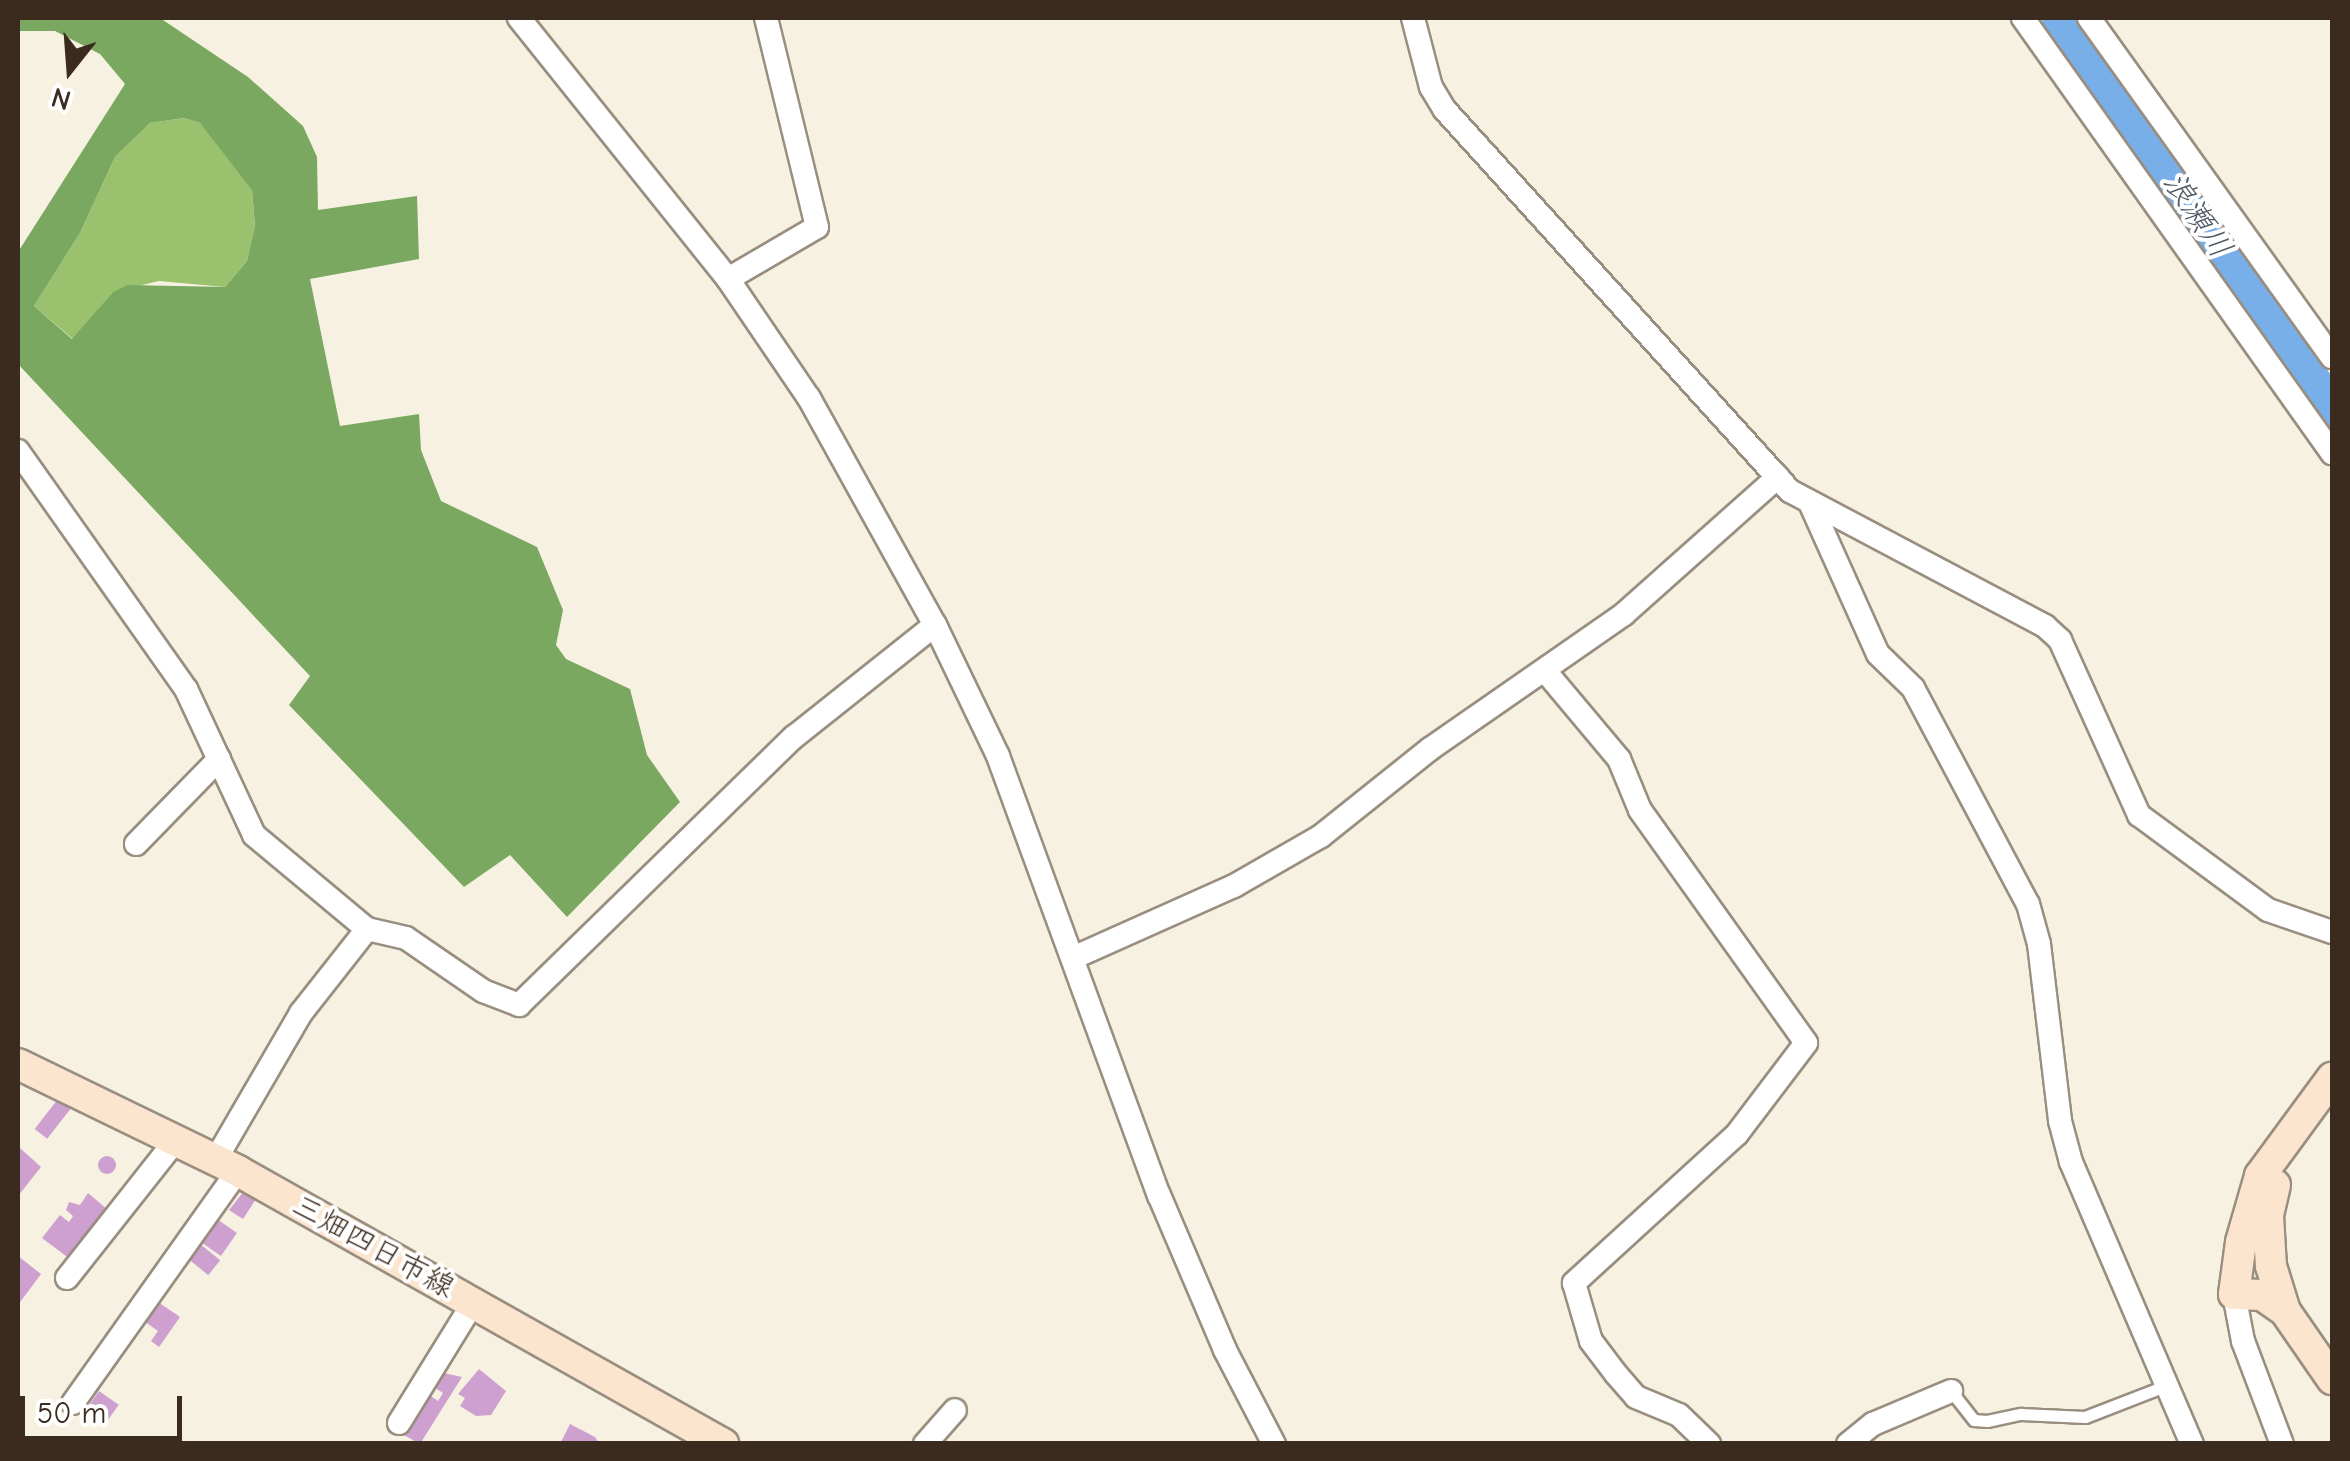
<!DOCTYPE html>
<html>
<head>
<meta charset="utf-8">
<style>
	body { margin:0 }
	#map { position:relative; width:2350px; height:1461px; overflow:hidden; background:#f7f1e2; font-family:"Comic Neue","Klee One",sans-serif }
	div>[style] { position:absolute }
	.green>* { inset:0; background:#9ac26e }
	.forest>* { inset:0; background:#7ba861 }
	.river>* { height:40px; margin:-20px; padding:0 20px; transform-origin:20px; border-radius:20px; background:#79afe8 }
	.building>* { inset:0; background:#cda0d0; transform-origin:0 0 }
	.round { border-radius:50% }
	.roads { filter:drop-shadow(2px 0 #998e80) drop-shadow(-2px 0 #998e80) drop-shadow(0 2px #998e80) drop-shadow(0 -2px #998e80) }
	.lane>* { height:11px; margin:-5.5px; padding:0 5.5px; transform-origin:5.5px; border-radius:5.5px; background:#fff }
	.street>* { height:22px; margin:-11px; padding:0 11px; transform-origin:11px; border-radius:11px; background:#fff }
	.secondary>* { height:30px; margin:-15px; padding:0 15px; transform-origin:15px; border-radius:15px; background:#fce5cf }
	span { translate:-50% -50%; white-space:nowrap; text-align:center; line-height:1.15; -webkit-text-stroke:8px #fff; paint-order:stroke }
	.street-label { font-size:30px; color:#3b2a1e }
	.water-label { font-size:32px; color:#515965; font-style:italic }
	.frame { position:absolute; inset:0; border:20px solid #3b2a1e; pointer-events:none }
	.north { position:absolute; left:20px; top:20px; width:100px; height:100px; -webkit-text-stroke:8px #fff; paint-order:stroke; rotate:197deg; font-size:28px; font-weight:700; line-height:40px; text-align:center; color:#3b2a1e }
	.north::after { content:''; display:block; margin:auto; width:35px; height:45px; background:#3b2a1e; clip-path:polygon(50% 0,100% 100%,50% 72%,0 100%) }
	.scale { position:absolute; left:20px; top:1396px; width:162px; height:45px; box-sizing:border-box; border:5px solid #3b2a1e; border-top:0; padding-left:12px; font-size:30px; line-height:35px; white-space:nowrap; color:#3b2a1e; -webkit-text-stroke:8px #fff; paint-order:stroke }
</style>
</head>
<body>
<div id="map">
	<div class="green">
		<i style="clip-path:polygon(184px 118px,200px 123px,235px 160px,252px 190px,255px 227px,247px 261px,225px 287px,159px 281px,113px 292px,73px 339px,34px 306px,80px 233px,115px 157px,150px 123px)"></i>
	</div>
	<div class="forest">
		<i style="clip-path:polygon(evenodd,18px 18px,160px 18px,248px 77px,303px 126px,317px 157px,318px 210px,417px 196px,419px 259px,310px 279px,340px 426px,419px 414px,421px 450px,441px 501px,537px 547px,563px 610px,556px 645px,566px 659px,630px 689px,647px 755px,680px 802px,567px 917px,510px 855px,464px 887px,289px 705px,310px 676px,18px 364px,18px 252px,125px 84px,100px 54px,55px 31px,18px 31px,18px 18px,184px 118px,200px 123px,252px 190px,255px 226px,247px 261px,225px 287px,128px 285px,113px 292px,72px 339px,34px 306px,80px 233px,115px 157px,150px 123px,184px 118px)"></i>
	</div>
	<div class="river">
		<i style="left:2062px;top:18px;width:478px;rotate:55.6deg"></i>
	</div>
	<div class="building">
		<i style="left:58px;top:1099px;width:16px;height:38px;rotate:38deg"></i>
		<i style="clip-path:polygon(20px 1148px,41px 1167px,18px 1196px,18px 1150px)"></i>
		<i class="round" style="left:98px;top:1156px;width:18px;height:18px"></i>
		<i style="clip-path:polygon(244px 1191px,256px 1199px,243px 1219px,229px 1210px)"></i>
		<i style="clip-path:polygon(88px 1193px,108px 1210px,70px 1259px,42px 1238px,60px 1215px,69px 1222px,73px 1216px,66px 1210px,69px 1202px,80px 1205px)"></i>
		<i style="left:214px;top:1217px;width:28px;height:28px;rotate:35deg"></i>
		<i style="left:200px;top:1244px;width:26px;height:19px;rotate:39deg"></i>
		<i style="clip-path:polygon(18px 1256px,41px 1274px,18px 1305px)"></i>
		<i style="clip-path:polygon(158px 1302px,180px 1317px,159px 1347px,151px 1341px,158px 1331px,144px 1321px)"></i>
		<i style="clip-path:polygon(479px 1369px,506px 1391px,491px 1415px,476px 1416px,460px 1406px,465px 1398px,458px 1394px)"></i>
		<i style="clip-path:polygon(439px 1372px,462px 1377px,420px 1444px,404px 1435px,428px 1394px,438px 1401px,443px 1393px,431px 1385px)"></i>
		<i style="left:99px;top:1391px;width:24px;height:26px;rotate:35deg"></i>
		<i style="clip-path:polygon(570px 1424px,595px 1437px,600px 1444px,560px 1444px)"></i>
	</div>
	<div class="roads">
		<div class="lane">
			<i style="left:1951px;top:1391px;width:37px;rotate:52deg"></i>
			<i style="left:1974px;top:1420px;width:13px;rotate:4deg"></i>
			<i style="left:1987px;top:1421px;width:35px;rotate:-12deg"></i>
			<i style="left:2021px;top:1414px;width:64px;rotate:2.7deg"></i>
			<i style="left:2085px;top:1417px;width:86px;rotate:-21.2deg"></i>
		</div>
		<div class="street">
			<i style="left:519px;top:18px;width:334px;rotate:51.3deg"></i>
			<i style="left:728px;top:279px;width:144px;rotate:55.8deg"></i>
			<i style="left:809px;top:398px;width:260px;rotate:61deg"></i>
			<i style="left:935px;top:625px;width:145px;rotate:64.3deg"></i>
			<i style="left:998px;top:756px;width:468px;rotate:69.9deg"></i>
			<i style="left:1159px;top:1195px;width:168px;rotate:66.9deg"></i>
			<i style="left:1225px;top:1350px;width:106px;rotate:62.5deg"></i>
			<i style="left:1413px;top:18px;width:71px;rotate:75.4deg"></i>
			<i style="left:1431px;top:87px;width:27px;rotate:59deg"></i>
			<i style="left:1445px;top:110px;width:514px;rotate:47.84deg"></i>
			<i style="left:1790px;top:491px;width:289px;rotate:27.9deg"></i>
			<i style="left:2045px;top:626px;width:21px;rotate:43deg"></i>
			<i style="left:2060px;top:640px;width:192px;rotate:65.7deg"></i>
			<i style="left:2139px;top:815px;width:160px;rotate:36.4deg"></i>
			<i style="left:2268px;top:910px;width:68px;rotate:19deg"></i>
			<i style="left:2023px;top:18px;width:534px;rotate:54.61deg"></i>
			<i style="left:2089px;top:18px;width:417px;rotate:54.4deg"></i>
			<i style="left:728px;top:279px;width:103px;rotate:-30.3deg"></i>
			<i style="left:817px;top:227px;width:215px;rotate:-103.7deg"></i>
			<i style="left:18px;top:451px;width:291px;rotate:54.8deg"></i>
			<i style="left:186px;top:689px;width:161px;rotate:65deg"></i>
			<i style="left:254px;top:835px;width:147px;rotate:39.8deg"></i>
			<i style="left:367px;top:929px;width:40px;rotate:13deg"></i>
			<i style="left:406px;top:938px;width:93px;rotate:34.5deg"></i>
			<i style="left:483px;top:991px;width:39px;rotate:21deg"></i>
			<i style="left:519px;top:1005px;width:384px;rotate:-44.3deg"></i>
			<i style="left:794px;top:737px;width:180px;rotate:-38.5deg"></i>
			<i style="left:1811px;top:505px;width:163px;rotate:65.8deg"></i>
			<i style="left:1878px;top:654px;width:49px;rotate:44.2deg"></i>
			<i style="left:1913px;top:688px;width:245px;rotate:62deg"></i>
			<i style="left:2028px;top:904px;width:41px;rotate:74.6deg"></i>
			<i style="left:2039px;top:944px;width:178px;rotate:83.2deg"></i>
			<i style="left:2060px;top:1121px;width:42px;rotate:75deg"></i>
			<i style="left:2071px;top:1162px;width:307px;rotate:66.8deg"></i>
			<i style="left:1546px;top:672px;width:114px;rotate:50deg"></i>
			<i style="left:1619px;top:759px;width:55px;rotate:67.6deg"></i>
			<i style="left:1640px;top:810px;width:286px;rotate:54.5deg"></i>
			<i style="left:1806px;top:1043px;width:114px;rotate:127.2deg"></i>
			<i style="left:1737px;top:1134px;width:221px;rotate:137.6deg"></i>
			<i style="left:1574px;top:1283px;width:60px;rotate:73.7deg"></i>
			<i style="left:1591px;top:1341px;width:41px;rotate:52.9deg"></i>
			<i style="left:1616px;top:1374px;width:30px;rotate:49deg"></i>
			<i style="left:1636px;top:1397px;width:47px;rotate:22.7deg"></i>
			<i style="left:1679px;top:1415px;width:42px;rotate:44deg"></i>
			<i style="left:136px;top:844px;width:119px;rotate:-45.7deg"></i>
			<i style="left:1075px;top:957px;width:174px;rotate:-24.1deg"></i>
			<i style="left:1234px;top:886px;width:100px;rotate:-29.9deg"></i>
			<i style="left:1321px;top:836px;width:139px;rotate:-38.6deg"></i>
			<i style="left:1430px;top:749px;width:236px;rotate:-34.8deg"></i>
			<i style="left:1624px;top:614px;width:206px;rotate:-41.7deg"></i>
			<i style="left:216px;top:1159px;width:169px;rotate:-59.8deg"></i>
			<i style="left:301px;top:1013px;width:107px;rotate:-51.8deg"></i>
			<i style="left:67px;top:1278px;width:176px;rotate:-51.7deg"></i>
			<i style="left:2234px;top:1294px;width:48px;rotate:79.2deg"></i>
			<i style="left:2243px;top:1341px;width:110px;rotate:69.3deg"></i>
			<i style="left:73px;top:1403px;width:285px;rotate:-54.6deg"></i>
			<i style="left:399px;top:1423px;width:141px;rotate:-58.3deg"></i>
			<i style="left:925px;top:1444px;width:45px;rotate:-48.6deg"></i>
			<i style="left:1848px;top:1444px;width:32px;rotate:-39deg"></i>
			<i style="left:1873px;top:1424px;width:85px;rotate:-22.9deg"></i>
		</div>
		<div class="secondary">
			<i style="left:18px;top:1064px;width:245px;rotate:25.9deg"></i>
			<i style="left:238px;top:1171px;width:557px;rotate:29.37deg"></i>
			<i style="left:2275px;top:1185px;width:32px;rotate:103deg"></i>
			<i style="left:2268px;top:1216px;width:50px;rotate:86.6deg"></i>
			<i style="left:2271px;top:1266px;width:47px;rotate:72.7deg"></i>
			<i style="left:2285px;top:1311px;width:83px;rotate:55.3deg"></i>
			<i style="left:2285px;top:1311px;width:28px;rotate:-145deg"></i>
			<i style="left:2262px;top:1295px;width:28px;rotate:-178deg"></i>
			<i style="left:2234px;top:1294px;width:52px;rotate:-82.3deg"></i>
			<i style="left:2241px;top:1242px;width:69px;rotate:-73.9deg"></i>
			<i style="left:2260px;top:1176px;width:122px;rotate:-53.7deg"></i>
		</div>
	</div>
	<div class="street-label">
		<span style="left:373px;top:1247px;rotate:29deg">三畑四日市線</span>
	</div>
	<div class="water-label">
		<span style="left:2197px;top:215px;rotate:56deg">浪瀬川</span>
	</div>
	<div class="frame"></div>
	<div class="north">N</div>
	<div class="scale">50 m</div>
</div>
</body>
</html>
